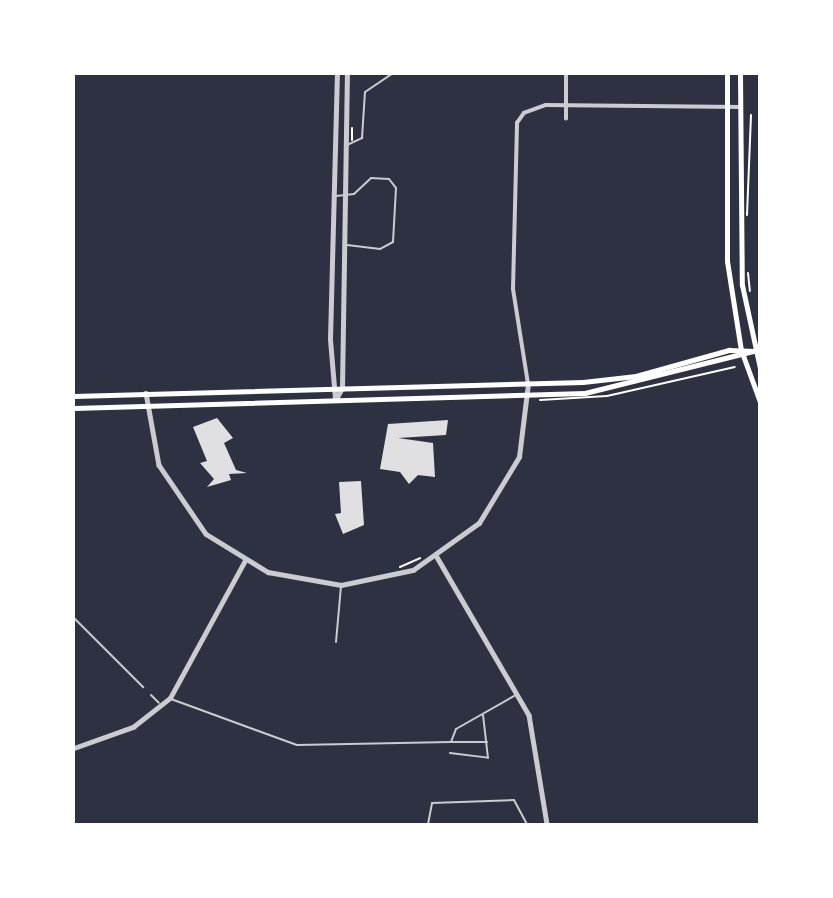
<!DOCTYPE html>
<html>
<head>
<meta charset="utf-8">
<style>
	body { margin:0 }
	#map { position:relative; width:833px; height:898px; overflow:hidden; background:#2d3142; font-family:"Roboto Condensed",sans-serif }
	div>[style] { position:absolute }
	.building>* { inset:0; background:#e0e0e3 }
	.path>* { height:2px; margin:-1px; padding:0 1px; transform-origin:1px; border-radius:1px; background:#fff }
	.service>* { height:2px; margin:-1px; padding:0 1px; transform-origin:1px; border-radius:1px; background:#caccd0 }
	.minor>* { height:3.5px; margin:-1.75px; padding:0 1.75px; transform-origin:1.75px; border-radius:1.75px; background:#caccd0 }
	.tertiary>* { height:4.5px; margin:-2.25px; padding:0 2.25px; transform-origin:2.25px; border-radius:2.25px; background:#caccd0 }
	.secondary>* { height:4.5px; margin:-2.25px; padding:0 2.25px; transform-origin:2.25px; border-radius:2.25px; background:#fff }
	.primary>* { height:5px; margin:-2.5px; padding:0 2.5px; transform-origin:2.5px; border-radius:2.5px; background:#fff }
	span { translate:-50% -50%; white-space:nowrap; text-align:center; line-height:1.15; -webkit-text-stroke:5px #fff; paint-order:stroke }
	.frame { position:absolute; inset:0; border:75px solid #fff; pointer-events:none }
</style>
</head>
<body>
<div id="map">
	<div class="building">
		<i style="clip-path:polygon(217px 418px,233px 438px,224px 443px,236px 470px,247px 473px,229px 474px,231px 480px,207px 487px,214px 479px,200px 463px,207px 461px,193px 427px)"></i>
		<i style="clip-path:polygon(448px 420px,446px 435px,398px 438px,433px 443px,435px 477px,418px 475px,409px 484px,400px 472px,380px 469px,388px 424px)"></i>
		<i style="clip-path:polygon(361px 481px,364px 525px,343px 534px,335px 514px,341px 513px,339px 482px)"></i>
	</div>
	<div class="path">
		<i style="left:352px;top:140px;width:12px;rotate:-90deg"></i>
		<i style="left:747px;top:215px;width:100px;rotate:-87.7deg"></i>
		<i style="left:748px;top:273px;width:18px;rotate:84deg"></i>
		<i style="left:540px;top:400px;width:67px;rotate:-3.4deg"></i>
		<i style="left:607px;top:396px;width:131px;rotate:-12.8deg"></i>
		<i style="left:400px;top:567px;width:22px;rotate:-24deg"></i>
	</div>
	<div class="service">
		<i style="left:347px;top:145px;width:17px;rotate:-25deg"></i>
		<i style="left:362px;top:138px;width:46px;rotate:-86.3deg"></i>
		<i style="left:365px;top:92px;width:32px;rotate:-34deg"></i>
		<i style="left:336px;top:196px;width:18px;rotate:-6deg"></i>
		<i style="left:354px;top:194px;width:23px;rotate:-43deg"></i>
		<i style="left:371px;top:178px;width:18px;rotate:3deg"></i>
		<i style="left:389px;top:179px;width:11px;rotate:52deg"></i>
		<i style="left:396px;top:188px;width:54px;rotate:93.2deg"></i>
		<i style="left:393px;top:242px;width:15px;rotate:152deg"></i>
		<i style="left:380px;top:249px;width:33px;rotate:-173deg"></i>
		<i style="left:74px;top:618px;width:98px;rotate:45deg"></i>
		<i style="left:336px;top:642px;width:56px;rotate:-84.9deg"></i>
		<i style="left:151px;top:695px;width:11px;rotate:45deg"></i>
		<i style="left:171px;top:699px;width:134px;rotate:20.1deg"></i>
		<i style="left:297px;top:745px;width:154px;rotate:-1.1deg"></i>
		<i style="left:451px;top:742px;width:14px;rotate:-69deg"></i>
		<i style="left:456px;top:729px;width:67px;rotate:-29.6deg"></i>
		<i style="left:451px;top:742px;width:36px"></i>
		<i style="left:450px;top:753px;width:38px;rotate:7deg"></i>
		<i style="left:488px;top:758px;width:43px;rotate:-96.6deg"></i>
		<i style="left:428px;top:824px;width:21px;rotate:-79deg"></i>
		<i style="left:432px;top:803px;width:82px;rotate:-2.1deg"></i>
		<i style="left:514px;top:800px;width:27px;rotate:62deg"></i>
	</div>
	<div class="minor">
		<i style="left:566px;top:119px;width:45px;rotate:-90deg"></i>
		<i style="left:528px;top:384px;width:96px;rotate:-99deg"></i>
		<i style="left:513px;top:289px;width:166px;rotate:-88.6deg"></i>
		<i style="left:517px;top:123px;width:12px;rotate:-55deg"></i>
		<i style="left:524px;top:113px;width:23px;rotate:-20deg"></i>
		<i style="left:546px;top:105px;width:194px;rotate:0.6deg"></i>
	</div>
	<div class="tertiary">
		<i style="left:146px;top:393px;width:73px;rotate:79.8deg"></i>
		<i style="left:159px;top:465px;width:83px;rotate:55.7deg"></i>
		<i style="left:206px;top:534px;width:73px;rotate:31.5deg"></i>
		<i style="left:268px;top:572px;width:74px;rotate:10.1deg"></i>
		<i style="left:341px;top:585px;width:74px;rotate:-11.8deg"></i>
		<i style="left:413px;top:570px;width:81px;rotate:-35.5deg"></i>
		<i style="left:479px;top:523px;width:77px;rotate:-58.8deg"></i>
		<i style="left:519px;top:457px;width:74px;rotate:-83deg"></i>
		<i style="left:335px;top:399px;width:60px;rotate:-94.8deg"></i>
		<i style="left:330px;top:339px;width:265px;rotate:-88.5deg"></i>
		<i style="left:336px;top:399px;width:13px;rotate:-61deg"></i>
		<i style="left:342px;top:388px;width:314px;rotate:-89.1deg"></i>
		<i style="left:437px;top:557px;width:183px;rotate:59.8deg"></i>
		<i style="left:529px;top:715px;width:110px;rotate:80.6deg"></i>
		<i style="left:74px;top:748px;width:63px;rotate:-19.6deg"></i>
		<i style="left:133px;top:727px;width:47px;rotate:-38.1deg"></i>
		<i style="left:170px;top:698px;width:155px;rotate:-61.4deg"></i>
	</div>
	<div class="secondary">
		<i style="left:74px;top:396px;width:509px;rotate:-1.58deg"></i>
		<i style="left:583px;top:382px;width:53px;rotate:-6.5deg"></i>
		<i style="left:636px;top:376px;width:97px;rotate:-15.6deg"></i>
		<i style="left:729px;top:350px;width:25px;rotate:2deg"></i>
		<i style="left:74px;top:408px;width:511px;rotate:-1.68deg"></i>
		<i style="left:585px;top:393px;width:174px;rotate:-14deg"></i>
	</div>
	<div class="primary">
		<i style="left:727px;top:74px;width:187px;rotate:90deg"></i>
		<i style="left:727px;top:261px;width:90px;rotate:81.1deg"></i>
		<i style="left:741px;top:350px;width:55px;rotate:69.9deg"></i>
		<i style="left:740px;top:74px;width:211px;rotate:89.5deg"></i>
		<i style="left:742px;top:285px;width:85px;rotate:77.8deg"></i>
	</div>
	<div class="frame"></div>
</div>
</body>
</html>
